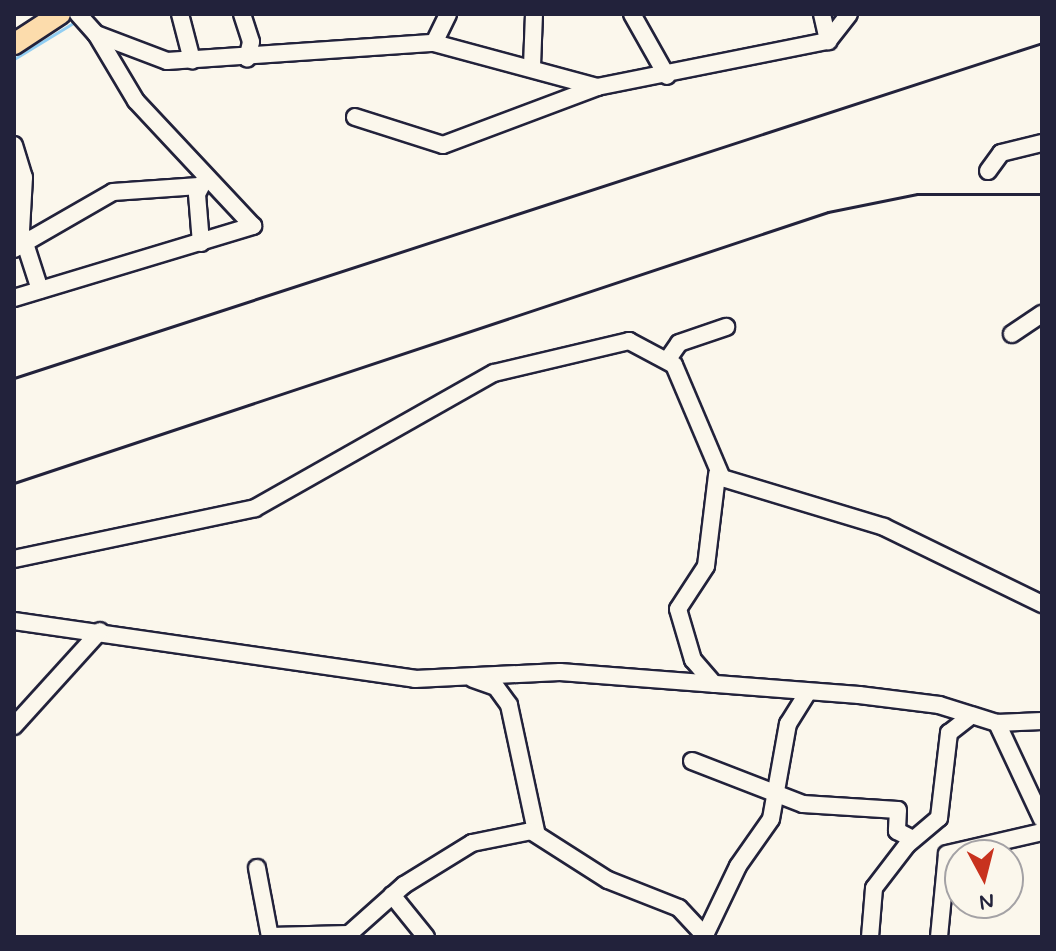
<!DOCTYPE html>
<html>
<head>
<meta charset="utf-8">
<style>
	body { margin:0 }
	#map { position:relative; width:1056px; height:951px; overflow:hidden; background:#fbf7ec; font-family:Mynerve,sans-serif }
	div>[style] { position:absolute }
	.stream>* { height:3px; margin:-1.5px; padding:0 1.5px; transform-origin:1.5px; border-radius:1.5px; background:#92cef2 }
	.roads { filter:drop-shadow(2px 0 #22223b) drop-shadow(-2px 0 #22223b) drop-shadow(0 2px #22223b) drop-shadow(0 -2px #22223b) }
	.minor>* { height:16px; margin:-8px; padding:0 8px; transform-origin:8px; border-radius:8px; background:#fbf7ec }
	.major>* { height:20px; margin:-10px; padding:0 10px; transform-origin:10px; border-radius:10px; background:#fcdcac }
	.rail>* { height:3px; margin:-1.5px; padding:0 1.5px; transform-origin:1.5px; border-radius:1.5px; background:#22223b }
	span { translate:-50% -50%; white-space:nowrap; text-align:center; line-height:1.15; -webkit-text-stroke:6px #fbf7ec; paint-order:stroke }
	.frame { position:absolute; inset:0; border:16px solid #22223b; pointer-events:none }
	.north { position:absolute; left:944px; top:839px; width:80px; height:80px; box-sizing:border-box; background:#fbf7ec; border:2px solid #a4a2a5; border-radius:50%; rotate:173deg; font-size:22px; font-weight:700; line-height:32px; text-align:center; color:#22223b }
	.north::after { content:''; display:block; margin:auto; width:28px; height:36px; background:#c8321e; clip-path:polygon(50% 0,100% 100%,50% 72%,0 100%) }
</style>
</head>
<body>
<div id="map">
	<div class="stream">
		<i style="left:14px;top:59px;width:75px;rotate:-31.4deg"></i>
	</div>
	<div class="roads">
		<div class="minor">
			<i style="left:78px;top:14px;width:27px;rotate:48deg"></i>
			<i style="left:96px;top:34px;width:76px;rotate:20.8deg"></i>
			<i style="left:167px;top:61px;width:268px;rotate:-3.9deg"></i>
			<i style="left:434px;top:43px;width:169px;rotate:15.1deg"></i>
			<i style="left:180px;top:14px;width:48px;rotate:75.4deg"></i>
			<i style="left:242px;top:14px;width:29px;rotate:72deg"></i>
			<i style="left:251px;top:42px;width:17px;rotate:103deg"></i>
			<i style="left:632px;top:14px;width:71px;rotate:60.6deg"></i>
			<i style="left:822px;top:14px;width:28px;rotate:77deg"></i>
			<i style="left:434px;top:43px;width:32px;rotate:-64deg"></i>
			<i style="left:532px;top:66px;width:52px;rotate:-87.8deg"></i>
			<i style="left:355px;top:117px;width:92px;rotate:17.7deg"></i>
			<i style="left:443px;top:145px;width:165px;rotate:-20.6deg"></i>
			<i style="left:597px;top:87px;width:236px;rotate:-11.3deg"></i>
			<i style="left:828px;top:41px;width:34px;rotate:-52deg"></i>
			<i style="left:14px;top:145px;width:34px;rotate:73deg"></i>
			<i style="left:24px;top:177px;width:54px;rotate:93.2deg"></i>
			<i style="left:21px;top:231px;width:62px;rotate:72.1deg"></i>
			<i style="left:988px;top:171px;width:22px;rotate:-54deg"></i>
			<i style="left:1001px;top:153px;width:42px;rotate:-13.7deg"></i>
			<i style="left:201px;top:243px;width:49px;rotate:-94.7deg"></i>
			<i style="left:197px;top:194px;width:17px;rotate:-62deg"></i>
			<i style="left:14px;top:249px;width:114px;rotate:-29.9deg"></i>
			<i style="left:113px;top:192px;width:86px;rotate:-4deg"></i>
			<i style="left:14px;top:298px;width:250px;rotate:-16.8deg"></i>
			<i style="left:253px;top:226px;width:171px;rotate:-133.1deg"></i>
			<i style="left:136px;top:101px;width:78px;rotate:-120.8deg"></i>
			<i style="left:1012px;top:334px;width:36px;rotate:-34deg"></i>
			<i style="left:668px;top:359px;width:19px;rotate:-55deg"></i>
			<i style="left:679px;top:343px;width:50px;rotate:-18.8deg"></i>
			<i style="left:14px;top:559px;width:246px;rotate:-11.9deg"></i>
			<i style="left:255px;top:508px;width:274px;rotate:-29.5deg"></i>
			<i style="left:494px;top:373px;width:139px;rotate:-13.3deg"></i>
			<i style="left:629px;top:341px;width:51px;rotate:28.1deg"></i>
			<i style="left:674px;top:365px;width:123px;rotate:67deg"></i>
			<i style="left:722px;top:478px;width:169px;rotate:16.8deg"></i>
			<i style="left:884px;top:527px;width:176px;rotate:26deg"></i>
			<i style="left:14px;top:621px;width:405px;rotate:8.2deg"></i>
			<i style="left:415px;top:679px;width:145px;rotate:-2.8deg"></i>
			<i style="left:560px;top:672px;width:300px;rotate:4.4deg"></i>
			<i style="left:859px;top:695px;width:81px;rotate:7.1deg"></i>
			<i style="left:939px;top:705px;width:61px;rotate:17.2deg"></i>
			<i style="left:997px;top:723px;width:45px;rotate:-2.5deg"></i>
			<i style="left:473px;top:679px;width:24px;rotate:19deg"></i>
			<i style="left:496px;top:687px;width:22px;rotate:54deg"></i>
			<i style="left:509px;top:705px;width:129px;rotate:77.9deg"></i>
			<i style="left:714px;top:684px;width:32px;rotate:-131deg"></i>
			<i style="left:693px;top:660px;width:53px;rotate:-106.4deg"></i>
			<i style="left:678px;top:609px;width:51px;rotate:-56.9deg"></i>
			<i style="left:706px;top:566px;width:92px;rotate:-83.1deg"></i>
			<i style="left:997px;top:723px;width:106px;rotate:64.9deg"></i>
			<i style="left:14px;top:726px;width:128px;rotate:-47.8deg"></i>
			<i style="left:692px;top:761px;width:119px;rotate:21.2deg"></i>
			<i style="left:803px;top:804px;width:95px;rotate:3.6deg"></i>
			<i style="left:898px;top:810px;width:21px;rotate:93deg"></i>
			<i style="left:897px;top:831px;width:18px;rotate:27deg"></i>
			<i style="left:257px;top:868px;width:70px;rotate:79.3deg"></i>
			<i style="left:392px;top:895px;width:54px;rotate:51deg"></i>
			<i style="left:705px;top:935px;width:76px;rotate:-64.4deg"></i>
			<i style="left:738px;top:866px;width:57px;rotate:-54.9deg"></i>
			<i style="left:771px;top:819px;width:97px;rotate:-79.9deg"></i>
			<i style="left:788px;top:724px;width:38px;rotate:-58deg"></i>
			<i style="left:270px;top:936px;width:79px;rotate:-1.5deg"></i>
			<i style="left:349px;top:934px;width:74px;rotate:-41.7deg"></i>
			<i style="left:404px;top:885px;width:80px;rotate:-31.7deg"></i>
			<i style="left:472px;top:843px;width:60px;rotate:-11.5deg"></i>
			<i style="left:531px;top:831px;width:91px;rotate:32.5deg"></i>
			<i style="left:608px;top:880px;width:76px;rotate:21.5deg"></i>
			<i style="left:679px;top:908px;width:40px;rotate:47deg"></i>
			<i style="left:870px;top:937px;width:49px;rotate:-85.3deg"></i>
			<i style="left:874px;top:888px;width:54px;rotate:-52.5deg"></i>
			<i style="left:907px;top:845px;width:42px;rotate:-40.2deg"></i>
			<i style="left:939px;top:818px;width:86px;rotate:-83.3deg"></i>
			<i style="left:949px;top:733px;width:28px;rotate:-38deg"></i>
			<i style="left:939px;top:937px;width:83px;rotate:-84.5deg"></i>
			<i style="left:947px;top:854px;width:98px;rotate:-13deg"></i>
		</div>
		<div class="major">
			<i style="left:14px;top:44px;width:55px;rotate:-33.1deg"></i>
		</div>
	</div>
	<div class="rail">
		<i style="left:14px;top:378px;width:1081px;rotate:-18.05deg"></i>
		<i style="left:14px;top:483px;width:858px;rotate:-18.41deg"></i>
		<i style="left:828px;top:212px;width:91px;rotate:-11.4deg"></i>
		<i style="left:917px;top:194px;width:125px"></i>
	</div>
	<div class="frame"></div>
	<div class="north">N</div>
</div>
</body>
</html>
